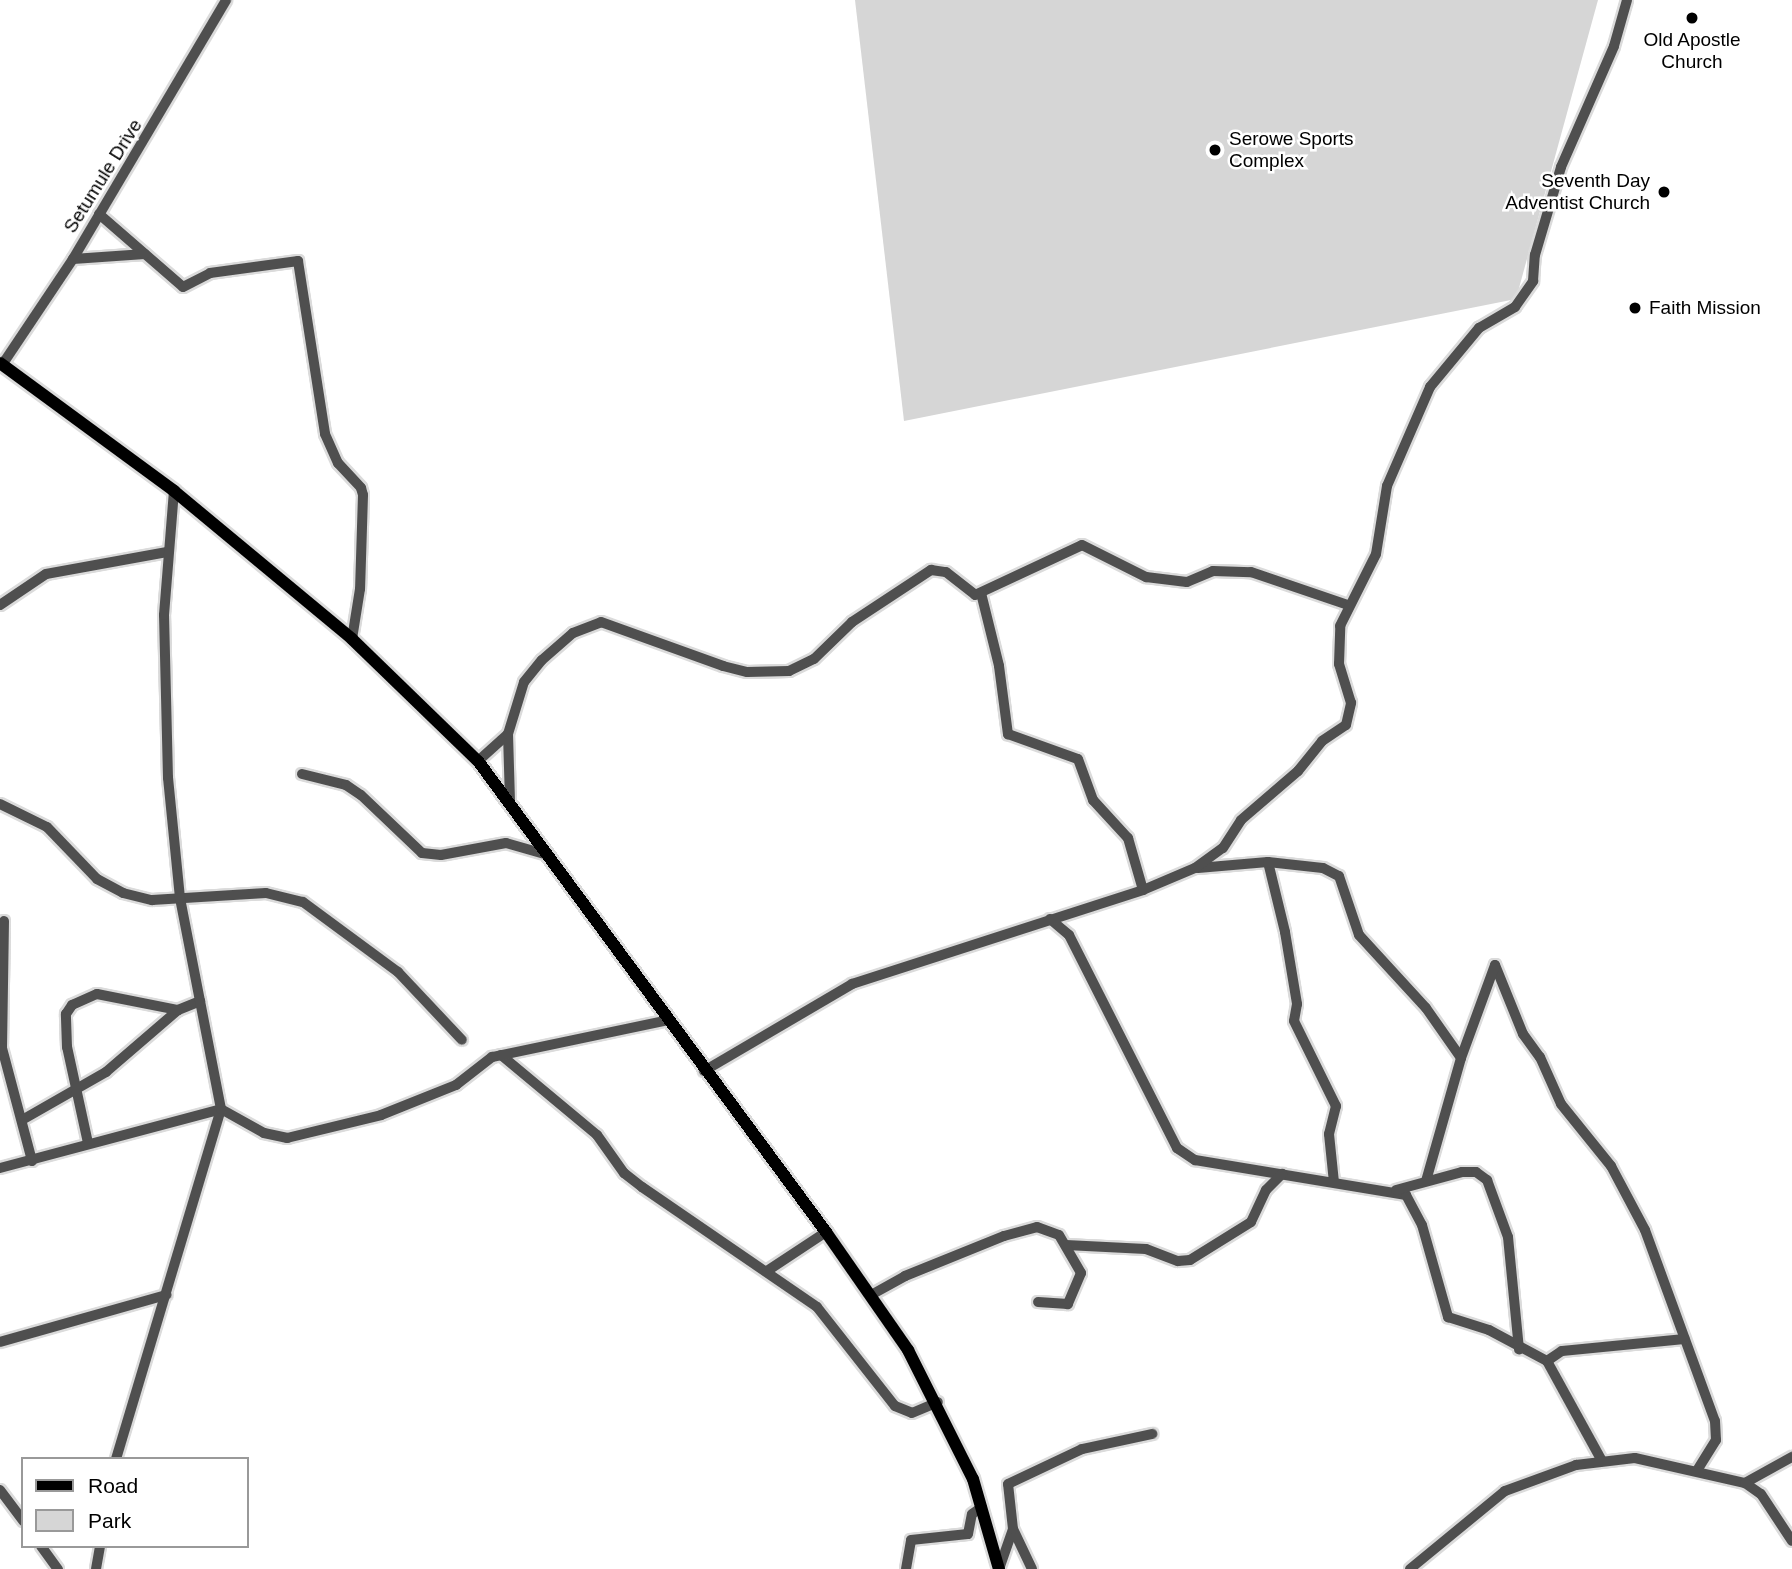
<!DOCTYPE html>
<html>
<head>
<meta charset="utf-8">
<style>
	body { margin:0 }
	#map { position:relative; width:1792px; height:1569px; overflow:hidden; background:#fff; font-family:Arial,sans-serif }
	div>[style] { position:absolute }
	.green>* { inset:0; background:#d6d6d6 }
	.roads { filter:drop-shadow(2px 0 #dbdbdb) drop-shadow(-2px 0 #dbdbdb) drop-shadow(0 2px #dbdbdb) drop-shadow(0 -2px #dbdbdb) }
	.minor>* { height:10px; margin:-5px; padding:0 5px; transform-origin:5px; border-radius:5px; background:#4f4f4f }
	.major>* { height:12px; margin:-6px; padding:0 6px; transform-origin:6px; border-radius:6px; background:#000 }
	.dots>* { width:19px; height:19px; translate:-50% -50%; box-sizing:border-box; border:4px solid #fff; border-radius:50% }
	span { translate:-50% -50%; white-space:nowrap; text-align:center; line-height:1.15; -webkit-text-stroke:5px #fff; paint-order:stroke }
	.poi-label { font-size:19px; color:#000 }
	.left { translate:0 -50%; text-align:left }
	.right { translate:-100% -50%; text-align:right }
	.street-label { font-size:19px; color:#000 }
	.legend { position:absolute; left:21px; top:1457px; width:228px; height:91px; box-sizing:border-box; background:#fff; border:2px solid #999; margin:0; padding:9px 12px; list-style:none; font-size:21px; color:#000 }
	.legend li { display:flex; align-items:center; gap:14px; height:35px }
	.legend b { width:35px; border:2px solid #999 }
</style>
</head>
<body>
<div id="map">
	<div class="green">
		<i style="clip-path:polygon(855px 0,1598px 0,1516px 299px,904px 421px)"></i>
	</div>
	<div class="roads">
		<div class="minor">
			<i style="left:99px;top:214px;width:111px;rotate:41deg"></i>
			<i style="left:183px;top:287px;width:30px;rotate:-27deg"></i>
			<i style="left:210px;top:273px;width:89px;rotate:-7.8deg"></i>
			<i style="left:298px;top:261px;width:175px;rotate:81.1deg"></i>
			<i style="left:325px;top:434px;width:32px;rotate:66deg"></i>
			<i style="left:338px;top:463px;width:34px;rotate:47deg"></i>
			<i style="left:361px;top:488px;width:7px;rotate:74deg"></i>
			<i style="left:363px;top:495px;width:94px;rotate:91.8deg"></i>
			<i style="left:360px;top:589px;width:51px;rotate:99.1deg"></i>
			<i style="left:73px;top:259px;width:72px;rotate:-4deg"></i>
			<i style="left:2px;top:365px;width:128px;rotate:-56.2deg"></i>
			<i style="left:73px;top:259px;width:301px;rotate:-59.4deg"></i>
			<i style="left:981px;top:593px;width:75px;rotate:76.1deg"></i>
			<i style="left:999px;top:666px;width:69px;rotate:82.5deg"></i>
			<i style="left:1008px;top:734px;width:74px;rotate:19.7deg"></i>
			<i style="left:1078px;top:759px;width:44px;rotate:69.9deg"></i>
			<i style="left:1093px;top:800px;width:52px;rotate:47.4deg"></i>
			<i style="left:1128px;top:838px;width:54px;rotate:73.9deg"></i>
			<i style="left:0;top:605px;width:55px;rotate:-34deg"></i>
			<i style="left:46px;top:574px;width:123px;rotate:-10.3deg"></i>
			<i style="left:508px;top:734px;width:69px;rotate:88.3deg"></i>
			<i style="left:478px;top:761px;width:40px;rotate:-42deg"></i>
			<i style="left:508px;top:734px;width:54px;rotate:-72.9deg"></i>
			<i style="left:524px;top:682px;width:28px;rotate:-51deg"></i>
			<i style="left:542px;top:660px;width:41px;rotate:-41.1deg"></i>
			<i style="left:573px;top:633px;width:30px;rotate:-21deg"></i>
			<i style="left:601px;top:622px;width:130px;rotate:19.8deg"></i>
			<i style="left:723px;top:666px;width:25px;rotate:14deg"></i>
			<i style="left:747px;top:672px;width:42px;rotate:-1.4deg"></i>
			<i style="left:789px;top:671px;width:28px;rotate:-26deg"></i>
			<i style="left:814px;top:659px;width:53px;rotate:-44.2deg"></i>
			<i style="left:852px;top:622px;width:95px;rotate:-33.4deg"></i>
			<i style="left:931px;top:570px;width:15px;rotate:8deg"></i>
			<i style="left:946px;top:572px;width:37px;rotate:38deg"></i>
			<i style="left:975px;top:595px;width:118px;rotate:-25deg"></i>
			<i style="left:1082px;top:545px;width:72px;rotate:26.6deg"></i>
			<i style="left:1146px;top:577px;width:41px;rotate:7deg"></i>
			<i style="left:1187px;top:582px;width:28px;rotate:-23deg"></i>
			<i style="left:1213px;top:571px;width:38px;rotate:2deg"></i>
			<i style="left:1251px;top:572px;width:102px;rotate:18.8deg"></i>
			<i style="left:302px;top:774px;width:45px;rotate:14deg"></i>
			<i style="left:346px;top:785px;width:18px;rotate:34deg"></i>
			<i style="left:361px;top:795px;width:84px;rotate:43.6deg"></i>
			<i style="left:422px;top:853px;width:19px;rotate:6deg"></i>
			<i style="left:441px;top:855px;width:66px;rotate:-10.5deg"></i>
			<i style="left:506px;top:843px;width:40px;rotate:16deg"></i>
			<i style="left:0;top:804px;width:52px;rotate:26.1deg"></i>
			<i style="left:47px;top:827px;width:72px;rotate:46.1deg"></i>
			<i style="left:97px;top:879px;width:30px;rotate:28deg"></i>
			<i style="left:123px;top:893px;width:30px;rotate:14deg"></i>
			<i style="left:152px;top:900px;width:114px;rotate:-3.5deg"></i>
			<i style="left:266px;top:893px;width:38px;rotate:14deg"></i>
			<i style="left:303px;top:902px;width:118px;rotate:36.4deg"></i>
			<i style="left:398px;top:972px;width:93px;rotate:46.7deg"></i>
			<i style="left:1268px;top:862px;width:72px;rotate:76.3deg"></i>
			<i style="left:1285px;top:932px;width:73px;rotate:80.5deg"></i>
			<i style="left:1297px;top:1004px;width:17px;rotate:100deg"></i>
			<i style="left:1294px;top:1021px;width:95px;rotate:63.7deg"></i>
			<i style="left:1336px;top:1106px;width:29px;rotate:104deg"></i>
			<i style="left:1329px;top:1134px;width:48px;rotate:84.1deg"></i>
			<i style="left:1198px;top:868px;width:70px;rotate:-4.9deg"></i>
			<i style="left:1268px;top:862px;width:55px;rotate:6.2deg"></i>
			<i style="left:1323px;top:868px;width:18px;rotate:27deg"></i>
			<i style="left:1339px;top:876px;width:62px;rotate:71.3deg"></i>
			<i style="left:1359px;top:935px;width:99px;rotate:47.5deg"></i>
			<i style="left:1426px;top:1008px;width:61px;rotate:55deg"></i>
			<i style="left:1050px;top:919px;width:25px;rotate:40deg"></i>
			<i style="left:1069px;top:935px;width:239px;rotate:63.1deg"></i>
			<i style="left:1177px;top:1148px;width:22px;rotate:34deg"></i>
			<i style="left:1195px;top:1160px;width:214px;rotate:9.4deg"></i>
			<i style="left:1406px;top:1195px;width:34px;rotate:62deg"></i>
			<i style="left:1422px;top:1225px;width:96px;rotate:74.2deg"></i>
			<i style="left:1448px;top:1317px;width:43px;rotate:17.6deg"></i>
			<i style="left:1489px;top:1330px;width:66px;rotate:28.1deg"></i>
			<i style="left:1547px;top:1361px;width:114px;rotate:61.2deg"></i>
			<i style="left:4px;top:921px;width:127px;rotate:90.9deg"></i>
			<i style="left:2px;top:1048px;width:117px;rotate:75.1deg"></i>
			<i style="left:1495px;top:965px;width:74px;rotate:67.9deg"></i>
			<i style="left:1523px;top:1034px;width:29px;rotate:54deg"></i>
			<i style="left:1540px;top:1057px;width:51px;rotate:65.9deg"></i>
			<i style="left:1561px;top:1104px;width:80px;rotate:51.1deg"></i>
			<i style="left:1611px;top:1166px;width:72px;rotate:62deg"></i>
			<i style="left:1645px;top:1230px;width:203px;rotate:69.9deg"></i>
			<i style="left:1715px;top:1421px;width:19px;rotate:87deg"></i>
			<i style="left:1716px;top:1440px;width:36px;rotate:122deg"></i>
			<i style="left:501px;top:1055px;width:125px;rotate:39.8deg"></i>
			<i style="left:597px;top:1135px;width:47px;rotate:54.6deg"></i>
			<i style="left:624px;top:1173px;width:23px;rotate:38deg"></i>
			<i style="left:642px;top:1187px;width:212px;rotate:34.4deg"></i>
			<i style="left:817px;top:1307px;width:126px;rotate:51.8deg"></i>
			<i style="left:895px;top:1406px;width:18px;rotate:22deg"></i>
			<i style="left:912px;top:1413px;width:28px;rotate:-23deg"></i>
			<i style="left:704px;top:1071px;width:172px;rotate:-30.4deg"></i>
			<i style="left:852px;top:984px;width:306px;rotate:-17.9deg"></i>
			<i style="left:1143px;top:890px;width:56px;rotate:-22.9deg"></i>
			<i style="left:1195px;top:868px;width:34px;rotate:-36deg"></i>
			<i style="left:1223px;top:848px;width:33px;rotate:-57deg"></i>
			<i style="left:1241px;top:820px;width:75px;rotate:-40.7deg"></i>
			<i style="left:1298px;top:771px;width:38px;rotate:-51deg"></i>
			<i style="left:1322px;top:741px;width:29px;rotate:-34deg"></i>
			<i style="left:1346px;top:725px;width:23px;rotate:-77deg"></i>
			<i style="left:1351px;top:703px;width:41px;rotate:-107.1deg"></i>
			<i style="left:1339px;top:664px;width:38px;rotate:-88deg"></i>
			<i style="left:1340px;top:626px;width:80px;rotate:-63.4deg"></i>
			<i style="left:1376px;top:554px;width:69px;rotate:-80.8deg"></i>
			<i style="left:1387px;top:486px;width:108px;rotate:-66.5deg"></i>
			<i style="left:1430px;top:387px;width:77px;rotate:-50.3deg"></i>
			<i style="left:1479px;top:328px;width:42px;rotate:-30.3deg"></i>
			<i style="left:1515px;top:307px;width:32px;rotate:-55deg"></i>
			<i style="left:1533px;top:281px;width:26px;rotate:-86deg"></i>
			<i style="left:1535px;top:255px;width:92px;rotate:-73.5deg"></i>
			<i style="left:1561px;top:167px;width:132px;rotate:-66.3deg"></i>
			<i style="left:1614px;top:46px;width:48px;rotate:-74.2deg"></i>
			<i style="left:22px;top:1120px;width:97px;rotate:-29.7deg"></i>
			<i style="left:106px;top:1072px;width:95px;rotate:-40.7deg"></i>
			<i style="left:178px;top:1010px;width:24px;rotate:-22deg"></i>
			<i style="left:88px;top:1143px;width:98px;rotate:-102.3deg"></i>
			<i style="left:67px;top:1047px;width:33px;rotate:-92deg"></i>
			<i style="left:66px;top:1014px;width:11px;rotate:-56deg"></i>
			<i style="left:72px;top:1005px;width:27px;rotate:-24deg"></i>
			<i style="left:97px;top:994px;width:83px;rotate:11.2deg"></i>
			<i style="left:0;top:1168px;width:229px;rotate:-14.9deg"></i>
			<i style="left:221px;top:1109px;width:49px;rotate:29.2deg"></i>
			<i style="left:264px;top:1133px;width:24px;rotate:12deg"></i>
			<i style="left:287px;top:1138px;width:97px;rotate:-13.7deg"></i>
			<i style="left:381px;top:1115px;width:81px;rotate:-21.8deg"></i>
			<i style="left:456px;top:1085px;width:46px;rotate:-37.9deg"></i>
			<i style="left:492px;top:1057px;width:181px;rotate:-11.8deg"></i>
			<i style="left:1426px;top:1181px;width:128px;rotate:-74.1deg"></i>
			<i style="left:1461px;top:1058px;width:99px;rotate:-69.9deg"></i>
			<i style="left:1396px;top:1190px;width:68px;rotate:-15.3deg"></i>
			<i style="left:1462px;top:1172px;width:14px"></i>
			<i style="left:1476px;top:1172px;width:14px;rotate:36deg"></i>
			<i style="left:1487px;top:1180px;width:61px;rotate:69.8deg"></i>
			<i style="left:1508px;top:1237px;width:113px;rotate:84.4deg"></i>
			<i style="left:1066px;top:1245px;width:80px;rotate:2.9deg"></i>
			<i style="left:1146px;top:1249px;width:34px;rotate:21deg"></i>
			<i style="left:1178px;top:1261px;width:12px;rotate:-5deg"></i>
			<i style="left:1190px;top:1260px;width:72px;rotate:-31.9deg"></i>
			<i style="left:1251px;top:1222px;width:35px;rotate:-65deg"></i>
			<i style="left:1266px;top:1190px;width:23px;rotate:-45deg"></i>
			<i style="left:767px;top:1271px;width:71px;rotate:-33.5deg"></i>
			<i style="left:871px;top:1295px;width:39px;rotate:-29deg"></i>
			<i style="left:905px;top:1276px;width:107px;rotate:-22deg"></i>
			<i style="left:1004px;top:1236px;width:34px;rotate:-15deg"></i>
			<i style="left:1037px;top:1227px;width:23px;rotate:20deg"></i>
			<i style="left:1059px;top:1235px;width:44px;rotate:59.9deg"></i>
			<i style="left:1081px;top:1273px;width:34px;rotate:113deg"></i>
			<i style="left:1068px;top:1304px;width:30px;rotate:-176deg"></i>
			<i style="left:0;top:1342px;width:173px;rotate:-15.8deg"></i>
			<i style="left:1547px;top:1361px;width:18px;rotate:-34deg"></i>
			<i style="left:1562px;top:1351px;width:123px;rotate:-5.6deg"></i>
			<i style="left:116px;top:1459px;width:365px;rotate:-73.3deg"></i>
			<i style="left:221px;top:1109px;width:215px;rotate:-101deg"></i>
			<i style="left:180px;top:898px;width:121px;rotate:-95.7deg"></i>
			<i style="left:168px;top:778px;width:163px;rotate:-91.4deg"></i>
			<i style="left:164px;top:615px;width:124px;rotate:-85.4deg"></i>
			<i style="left:1745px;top:1483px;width:54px;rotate:-29deg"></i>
			<i style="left:0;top:1490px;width:39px;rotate:53deg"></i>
			<i style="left:41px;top:1546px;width:29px;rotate:54deg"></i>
			<i style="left:96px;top:1569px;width:23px;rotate:-80deg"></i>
			<i style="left:906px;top:1569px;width:29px;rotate:-80deg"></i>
			<i style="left:911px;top:1540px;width:57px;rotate:-6deg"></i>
			<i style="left:968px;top:1534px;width:20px;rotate:-79deg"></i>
			<i style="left:972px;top:1514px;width:12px;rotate:-35deg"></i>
			<i style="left:999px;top:1569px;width:42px;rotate:-70.7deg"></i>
			<i style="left:1032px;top:1569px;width:44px;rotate:-115.4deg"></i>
			<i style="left:1013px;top:1529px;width:45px;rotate:-96.3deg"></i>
			<i style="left:1008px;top:1484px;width:82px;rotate:-25.3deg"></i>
			<i style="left:1082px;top:1449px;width:72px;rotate:-12.1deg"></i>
			<i style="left:1410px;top:1569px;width:123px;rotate:-39.4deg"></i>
			<i style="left:1505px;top:1491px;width:76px;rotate:-20.1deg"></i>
			<i style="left:1576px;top:1465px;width:59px;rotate:-6.8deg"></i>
			<i style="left:1635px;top:1458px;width:113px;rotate:12.8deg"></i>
			<i style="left:1745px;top:1483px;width:19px;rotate:35deg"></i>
			<i style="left:1761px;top:1494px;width:56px;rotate:56.6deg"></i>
		</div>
		<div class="major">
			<i style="left:0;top:363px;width:216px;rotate:36.3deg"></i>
			<i style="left:174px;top:491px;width:231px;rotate:39.7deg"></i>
			<i style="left:352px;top:639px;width:175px;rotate:44.1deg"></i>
			<i style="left:478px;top:761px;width:586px;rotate:53.54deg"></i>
			<i style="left:826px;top:1232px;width:144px;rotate:55.2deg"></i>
			<i style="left:908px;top:1350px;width:144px;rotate:63.3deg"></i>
			<i style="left:973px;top:1479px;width:94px;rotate:73.9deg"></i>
		</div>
	</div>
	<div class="dots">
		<i style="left:1692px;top:18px;background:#000"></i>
		<i style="left:1215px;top:150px;background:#000"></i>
		<i style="left:1664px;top:192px;background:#000"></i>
		<i style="left:1635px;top:308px;background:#000"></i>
	</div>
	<div class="poi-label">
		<span style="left:1692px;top:51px">Old Apostle<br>Church</span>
		<span class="left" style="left:1229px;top:150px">Serowe Sports<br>Complex</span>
		<span class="right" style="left:1650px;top:192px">Seventh Day<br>Adventist Church</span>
		<span class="left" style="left:1649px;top:308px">Faith Mission</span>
	</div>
	<div class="street-label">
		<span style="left:103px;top:176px;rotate:-58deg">Setumule Drive</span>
	</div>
	<ul class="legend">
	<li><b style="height:9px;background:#000"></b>Road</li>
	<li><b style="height:19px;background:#d6d6d6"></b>Park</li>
	</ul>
</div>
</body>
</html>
